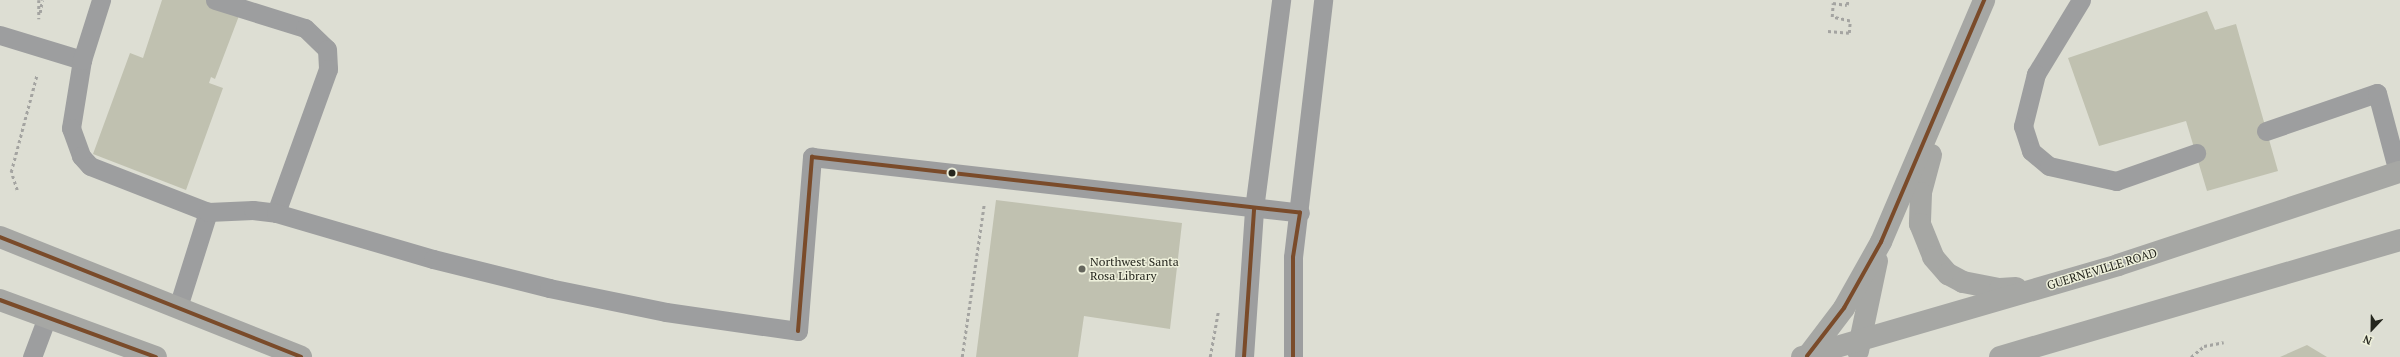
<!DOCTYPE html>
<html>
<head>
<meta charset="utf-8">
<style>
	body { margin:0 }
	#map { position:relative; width:2400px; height:357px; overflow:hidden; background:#ddded3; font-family:"PT Serif",serif }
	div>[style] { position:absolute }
	.building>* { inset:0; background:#c0c1b0 }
	.path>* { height:2.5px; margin-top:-1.25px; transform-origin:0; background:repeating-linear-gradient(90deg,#a4a4a1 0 3px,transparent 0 6px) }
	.lane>* { height:19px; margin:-9.5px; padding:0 9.5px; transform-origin:9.5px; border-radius:9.5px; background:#9d9e9f }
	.secondary>* { height:22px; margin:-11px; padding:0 11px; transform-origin:11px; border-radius:11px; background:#a6a7a4 }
	.bus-1>* { height:4px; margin:-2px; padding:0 2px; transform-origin:2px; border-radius:2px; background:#7a4b2a }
	.dots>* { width:11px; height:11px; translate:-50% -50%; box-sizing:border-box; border:2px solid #eef0db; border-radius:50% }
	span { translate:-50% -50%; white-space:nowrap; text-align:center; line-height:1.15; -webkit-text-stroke:3px #eef0db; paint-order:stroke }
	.poi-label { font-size:12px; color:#25261e }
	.left { translate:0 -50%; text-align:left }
	.street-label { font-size:12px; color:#25261e }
	.north { position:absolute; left:2352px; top:309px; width:40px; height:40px; -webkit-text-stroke:3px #eef0db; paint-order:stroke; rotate:202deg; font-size:11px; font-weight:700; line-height:16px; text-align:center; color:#25261e }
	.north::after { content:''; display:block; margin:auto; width:14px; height:18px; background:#25261e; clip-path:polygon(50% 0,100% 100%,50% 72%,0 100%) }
</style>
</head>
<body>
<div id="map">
	<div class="building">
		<i style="clip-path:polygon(162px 0,245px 0,215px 79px,211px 77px,209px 83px,223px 88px,186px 190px,93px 154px,130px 53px,143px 58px)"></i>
		<i style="clip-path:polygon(2207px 11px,2215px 30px,2236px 24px,2278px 171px,2207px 191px,2186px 121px,2099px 146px,2068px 58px)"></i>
		<i style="clip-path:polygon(996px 200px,1182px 223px,1170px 329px,1084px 316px,1078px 357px,976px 357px)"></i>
		<i style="clip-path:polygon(2307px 345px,2327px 357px,2280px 357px)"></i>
	</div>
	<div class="path">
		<i style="left:39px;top:0;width:19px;rotate:90deg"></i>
		<i style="left:40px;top:13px;width:13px;rotate:-81deg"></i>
		<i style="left:1828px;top:31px;width:21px;rotate:5deg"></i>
		<i style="left:1849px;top:33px;width:12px;rotate:-85deg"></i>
		<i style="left:1850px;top:21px;width:18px;rotate:-167deg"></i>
		<i style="left:1832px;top:17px;width:14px;rotate:-86deg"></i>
		<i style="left:1833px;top:3px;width:14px;rotate:8deg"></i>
		<i style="left:1847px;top:5px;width:5px;rotate:-79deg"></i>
		<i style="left:17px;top:190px;width:19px;rotate:-108deg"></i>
		<i style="left:11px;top:172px;width:101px;rotate:-75.1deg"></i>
		<i style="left:962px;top:357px;width:155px;rotate:-81.8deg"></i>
		<i style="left:1210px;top:357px;width:46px;rotate:-79.9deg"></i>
		<i style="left:2191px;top:357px;width:17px;rotate:-40deg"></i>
		<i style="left:2204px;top:346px;width:20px;rotate:-11deg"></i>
	</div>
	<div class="lane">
		<i style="left:215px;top:0;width:94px;rotate:17.3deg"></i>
		<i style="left:305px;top:28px;width:30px;rotate:44deg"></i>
		<i style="left:327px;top:49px;width:20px;rotate:87deg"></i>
		<i style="left:328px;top:69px;width:153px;rotate:109.9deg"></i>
		<i style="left:2081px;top:0;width:87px;rotate:121.3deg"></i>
		<i style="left:2036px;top:74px;width:54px;rotate:104deg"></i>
		<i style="left:2023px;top:126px;width:26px;rotate:72deg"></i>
		<i style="left:2031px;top:151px;width:23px;rotate:40deg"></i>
		<i style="left:2049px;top:166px;width:69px;rotate:12.6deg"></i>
		<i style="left:2116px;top:181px;width:85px;rotate:-19.3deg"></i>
		<i style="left:0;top:35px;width:86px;rotate:17deg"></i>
		<i style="left:82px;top:60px;width:69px;rotate:99.2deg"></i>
		<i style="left:71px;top:128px;width:30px;rotate:70deg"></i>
		<i style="left:81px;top:156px;width:13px;rotate:48deg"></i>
		<i style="left:90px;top:166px;width:127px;rotate:21.3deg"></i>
		<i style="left:82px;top:60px;width:63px;rotate:-72.4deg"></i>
		<i style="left:2266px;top:131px;width:117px;rotate:-18.9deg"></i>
		<i style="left:2377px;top:93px;width:82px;rotate:75.1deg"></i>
		<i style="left:178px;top:307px;width:100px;rotate:-72.5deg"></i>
		<i style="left:208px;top:212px;width:45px;rotate:-2.5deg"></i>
		<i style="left:253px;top:210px;width:23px;rotate:7deg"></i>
		<i style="left:276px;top:213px;width:164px;rotate:16.3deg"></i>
		<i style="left:433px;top:259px;width:120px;rotate:14deg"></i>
		<i style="left:549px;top:288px;width:119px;rotate:11.6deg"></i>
		<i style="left:666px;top:312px;width:133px;rotate:8.2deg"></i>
		<i style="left:798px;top:331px;width:175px;rotate:-85.4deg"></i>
		<i style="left:812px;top:157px;width:491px;rotate:6.5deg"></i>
		<i style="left:32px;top:357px;width:43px;rotate:-69.4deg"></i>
		<i style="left:1244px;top:357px;width:148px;rotate:-86.1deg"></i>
		<i style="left:1254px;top:209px;width:211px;rotate:-82.6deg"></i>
		<i style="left:1293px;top:357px;width:100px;rotate:-90deg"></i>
		<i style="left:1293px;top:257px;width:259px;rotate:-83.3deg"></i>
	</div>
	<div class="secondary">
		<i style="left:1931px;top:155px;width:39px;rotate:105deg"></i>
		<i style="left:1921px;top:193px;width:31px;rotate:92deg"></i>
		<i style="left:1920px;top:224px;width:35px;rotate:68deg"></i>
		<i style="left:1933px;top:257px;width:23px;rotate:49deg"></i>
		<i style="left:1948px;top:274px;width:17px;rotate:28deg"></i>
		<i style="left:1963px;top:282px;width:38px;rotate:11deg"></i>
		<i style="left:2000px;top:289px;width:16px;rotate:-4deg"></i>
		<i style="left:0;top:237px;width:324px;rotate:21.7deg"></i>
		<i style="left:0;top:300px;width:166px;rotate:20.1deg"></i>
		<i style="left:1858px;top:351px;width:92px;rotate:-78.1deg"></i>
		<i style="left:1802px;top:357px;width:329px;rotate:-16.2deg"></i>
		<i style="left:2118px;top:265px;width:297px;rotate:-18.3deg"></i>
		<i style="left:1807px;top:357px;width:61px;rotate:-52.9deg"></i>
		<i style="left:1844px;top:308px;width:76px;rotate:-60.7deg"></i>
		<i style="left:1881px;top:242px;width:263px;rotate:-66.9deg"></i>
		<i style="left:2000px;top:357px;width:417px;rotate:-16.3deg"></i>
	</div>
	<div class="bus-1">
		<i style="left:0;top:237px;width:324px;rotate:21.7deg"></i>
		<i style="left:0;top:300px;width:166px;rotate:20.1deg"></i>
		<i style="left:798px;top:331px;width:175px;rotate:-85.4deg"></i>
		<i style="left:812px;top:157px;width:491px;rotate:6.5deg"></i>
		<i style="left:1807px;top:356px;width:61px;rotate:-52.4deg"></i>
		<i style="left:1844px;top:308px;width:76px;rotate:-60.7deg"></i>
		<i style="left:1881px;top:242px;width:263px;rotate:-66.9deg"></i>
		<i style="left:1244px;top:357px;width:148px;rotate:-86.1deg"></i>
		<i style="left:1293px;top:357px;width:100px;rotate:-90deg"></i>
		<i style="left:1293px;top:257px;width:45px;rotate:-81deg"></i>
	</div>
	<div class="dots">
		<i style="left:952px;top:173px;background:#25261e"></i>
		<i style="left:1082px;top:269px;background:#65665d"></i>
	</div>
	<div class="poi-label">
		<span class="left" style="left:1090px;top:269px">Northwest Santa<br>Rosa Library</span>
	</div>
	<div class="street-label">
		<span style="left:2102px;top:269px;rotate:-17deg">GUERNEVILLE ROAD</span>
	</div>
	<div class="north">N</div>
</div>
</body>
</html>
